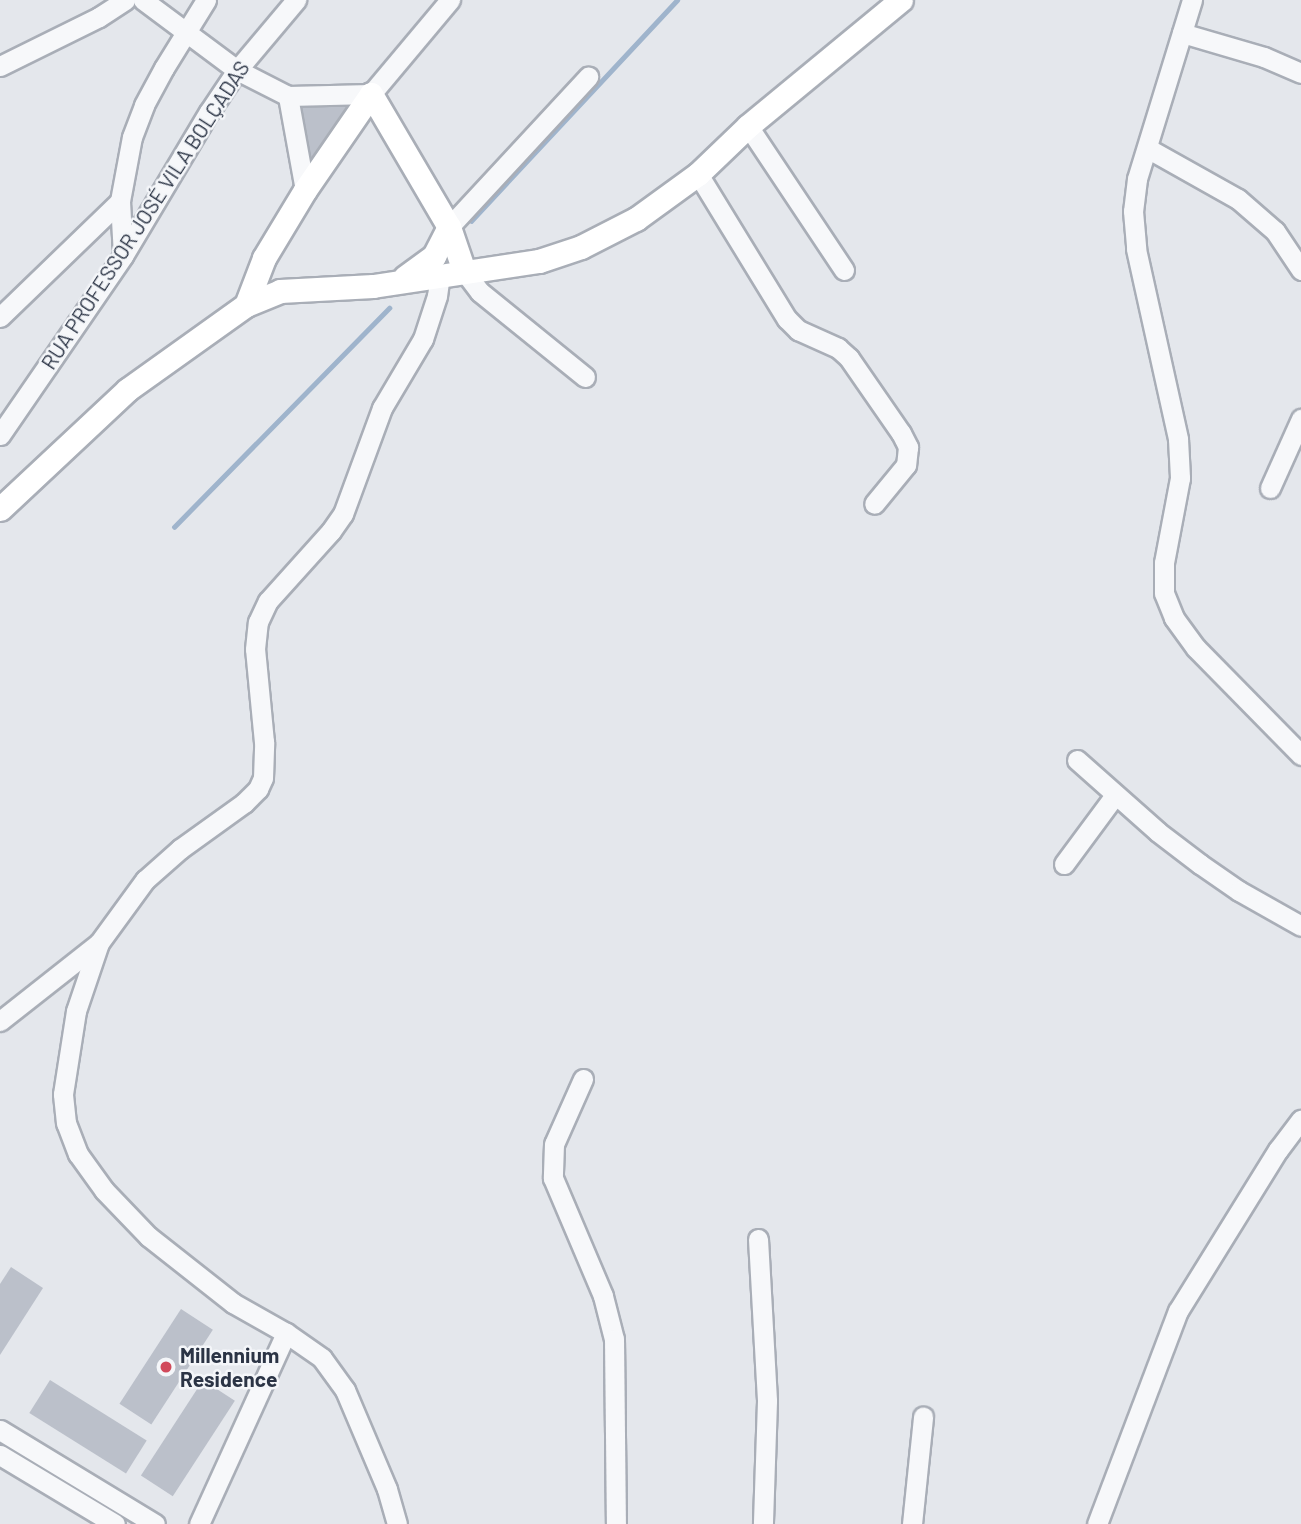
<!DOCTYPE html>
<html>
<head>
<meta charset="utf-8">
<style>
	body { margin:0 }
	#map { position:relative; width:1301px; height:1524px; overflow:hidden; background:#e4e7ec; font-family:Barlow,sans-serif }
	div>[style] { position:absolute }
	.stream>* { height:4.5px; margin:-2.25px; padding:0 2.25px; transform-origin:2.25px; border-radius:2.25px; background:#9fb4cc }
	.building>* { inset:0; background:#bbc0ca; transform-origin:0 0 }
	.roads { filter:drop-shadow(2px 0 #a9aeb7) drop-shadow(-2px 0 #a9aeb7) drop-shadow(0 2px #a9aeb7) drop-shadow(0 -2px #a9aeb7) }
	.minor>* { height:19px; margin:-9.5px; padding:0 9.5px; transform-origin:9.5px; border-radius:9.5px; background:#f7f8fa }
	.major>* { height:23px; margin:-11.5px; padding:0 11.5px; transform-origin:11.5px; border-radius:11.5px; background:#fff }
	.dots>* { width:19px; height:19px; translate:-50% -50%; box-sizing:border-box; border:4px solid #f4f6f9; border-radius:50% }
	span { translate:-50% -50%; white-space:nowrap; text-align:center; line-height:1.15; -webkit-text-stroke:5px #f4f6f9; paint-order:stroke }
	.street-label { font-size:21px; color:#2b3445 }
	.poi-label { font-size:21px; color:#2b3445; font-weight:700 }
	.left { translate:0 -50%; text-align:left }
</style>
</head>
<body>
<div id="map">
	<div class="stream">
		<i style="left:471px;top:221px;width:302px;rotate:-47deg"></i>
		<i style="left:174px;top:527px;width:307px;rotate:-45.5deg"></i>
	</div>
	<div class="building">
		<i style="clip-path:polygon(362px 101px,309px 168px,297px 106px)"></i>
		<i style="clip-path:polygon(11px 1267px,43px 1288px,0 1355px,0 1284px)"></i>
		<i style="left:181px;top:1309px;width:38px;height:113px;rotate:33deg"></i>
		<i style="left:50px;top:1380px;width:114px;height:39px;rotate:32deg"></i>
		<i style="left:203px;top:1380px;width:38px;height:114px;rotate:33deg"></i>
	</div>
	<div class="roads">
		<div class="minor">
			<i style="left:143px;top:0;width:117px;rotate:36.7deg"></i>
			<i style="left:237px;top:70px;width:57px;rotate:27deg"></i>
			<i style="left:1192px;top:0;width:187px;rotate:107.1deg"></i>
			<i style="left:1137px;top:179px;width:32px;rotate:97deg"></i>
			<i style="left:1133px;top:211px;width:38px;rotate:85deg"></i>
			<i style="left:1136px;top:249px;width:195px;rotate:77.5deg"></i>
			<i style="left:1178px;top:439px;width:39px;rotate:87deg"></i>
			<i style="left:1180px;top:478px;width:86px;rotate:100.7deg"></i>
			<i style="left:1164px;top:563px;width:30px;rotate:90deg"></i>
			<i style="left:1164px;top:593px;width:27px;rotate:68deg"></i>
			<i style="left:1174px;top:618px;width:37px;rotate:54deg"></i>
			<i style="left:1196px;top:648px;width:150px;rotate:45.5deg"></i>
			<i style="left:1182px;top:33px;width:85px;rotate:16.3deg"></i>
			<i style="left:1264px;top:57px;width:40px;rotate:23.4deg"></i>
			<i style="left:0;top:66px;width:110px;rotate:-26.3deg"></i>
			<i style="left:99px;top:17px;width:31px;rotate:-33deg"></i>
			<i style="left:748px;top:126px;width:173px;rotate:56.3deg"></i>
			<i style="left:1147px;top:148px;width:104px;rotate:29.3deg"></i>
			<i style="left:1238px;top:199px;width:49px;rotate:40.9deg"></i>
			<i style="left:1275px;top:231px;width:47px;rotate:56.3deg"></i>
			<i style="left:698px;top:174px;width:170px;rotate:58.5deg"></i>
			<i style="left:787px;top:319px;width:16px;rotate:45deg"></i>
			<i style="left:798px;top:330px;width:44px;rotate:24.2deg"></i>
			<i style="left:838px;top:348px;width:15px;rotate:42deg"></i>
			<i style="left:849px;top:358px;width:91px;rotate:55.3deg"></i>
			<i style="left:901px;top:433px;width:16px;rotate:63deg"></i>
			<i style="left:908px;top:447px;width:18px;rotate:96deg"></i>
			<i style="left:906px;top:465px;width:50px;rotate:129.4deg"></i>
			<i style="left:305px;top:190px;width:96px;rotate:-100.3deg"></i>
			<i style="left:288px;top:96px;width:83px;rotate:-1.4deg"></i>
			<i style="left:371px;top:94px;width:123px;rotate:-50deg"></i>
			<i style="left:449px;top:227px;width:205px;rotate:-47.2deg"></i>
			<i style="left:123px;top:255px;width:54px;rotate:-93.2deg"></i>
			<i style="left:120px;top:201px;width:65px;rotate:-79.4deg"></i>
			<i style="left:132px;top:137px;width:34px;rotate:-69deg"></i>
			<i style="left:144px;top:105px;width:42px;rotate:-61.6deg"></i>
			<i style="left:164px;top:68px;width:80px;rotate:-58.3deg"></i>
			<i style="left:464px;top:271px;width:26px;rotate:53deg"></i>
			<i style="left:480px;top:292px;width:135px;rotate:39deg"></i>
			<i style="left:0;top:317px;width:167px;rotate:-44deg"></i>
			<i style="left:0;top:435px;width:217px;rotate:-55.5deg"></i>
			<i style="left:123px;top:256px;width:168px;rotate:-59.2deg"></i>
			<i style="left:209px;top:112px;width:50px;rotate:-56.3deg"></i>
			<i style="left:237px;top:70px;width:92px;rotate:-49.9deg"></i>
			<i style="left:1270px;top:488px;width:76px;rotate:-65.8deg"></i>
			<i style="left:1077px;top:760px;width:108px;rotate:41.6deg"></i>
			<i style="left:1158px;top:832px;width:53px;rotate:37.3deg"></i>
			<i style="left:1200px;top:864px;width:47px;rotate:34.7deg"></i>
			<i style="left:1239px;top:891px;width:71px;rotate:29.4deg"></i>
			<i style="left:1064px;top:864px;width:86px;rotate:-53.5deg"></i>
			<i style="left:0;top:1021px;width:125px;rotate:-38.2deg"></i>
			<i style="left:583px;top:1079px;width:71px;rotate:114deg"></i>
			<i style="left:554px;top:1144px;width:34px;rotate:92deg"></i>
			<i style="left:553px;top:1178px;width:128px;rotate:67deg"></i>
			<i style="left:603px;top:1296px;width:44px;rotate:75.7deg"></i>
			<i style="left:614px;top:1339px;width:185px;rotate:89.4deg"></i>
			<i style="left:758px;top:1239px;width:162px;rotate:86.8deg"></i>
			<i style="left:767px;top:1401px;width:123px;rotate:91.9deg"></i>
			<i style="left:0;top:1430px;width:181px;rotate:31.2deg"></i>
			<i style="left:0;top:1455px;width:134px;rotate:31deg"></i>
			<i style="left:199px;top:1524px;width:210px;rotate:-65.5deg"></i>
			<i style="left:397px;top:1524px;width:36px;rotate:-106deg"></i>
			<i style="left:387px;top:1489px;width:108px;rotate:-113deg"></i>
			<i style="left:345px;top:1390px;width:39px;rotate:-126deg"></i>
			<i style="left:322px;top:1358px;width:44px;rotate:-145.2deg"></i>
			<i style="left:286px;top:1333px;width:61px;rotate:-150.5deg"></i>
			<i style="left:233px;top:1303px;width:107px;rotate:-141.8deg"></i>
			<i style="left:149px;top:1237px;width:65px;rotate:-133.8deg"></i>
			<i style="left:104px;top:1190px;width:44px;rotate:-125.8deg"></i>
			<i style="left:78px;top:1154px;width:33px;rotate:-111deg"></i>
			<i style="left:66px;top:1123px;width:29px;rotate:-96deg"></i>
			<i style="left:63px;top:1094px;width:84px;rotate:-81.1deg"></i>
			<i style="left:76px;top:1011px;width:72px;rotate:-71.3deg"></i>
			<i style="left:99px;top:943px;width:78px;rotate:-53.9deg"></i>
			<i style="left:145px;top:880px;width:47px;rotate:-41.5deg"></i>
			<i style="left:180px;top:849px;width:79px;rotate:-35.7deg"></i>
			<i style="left:244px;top:803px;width:20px;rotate:-45deg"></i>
			<i style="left:258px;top:789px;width:12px;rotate:-66deg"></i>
			<i style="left:263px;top:778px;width:36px;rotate:-88deg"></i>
			<i style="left:264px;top:742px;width:93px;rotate:-95.5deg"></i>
			<i style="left:255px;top:649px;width:27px;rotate:-84deg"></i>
			<i style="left:258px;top:622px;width:23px;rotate:-65deg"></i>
			<i style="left:268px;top:601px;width:94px;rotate:-48deg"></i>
			<i style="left:331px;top:531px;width:21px;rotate:-55deg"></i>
			<i style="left:343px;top:514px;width:113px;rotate:-69.8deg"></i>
			<i style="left:382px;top:408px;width:80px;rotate:-59.3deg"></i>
			<i style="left:423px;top:339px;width:45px;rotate:-72deg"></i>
			<i style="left:437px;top:296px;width:21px;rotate:-82deg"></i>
			<i style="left:912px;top:1524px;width:108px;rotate:-84.1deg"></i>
			<i style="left:1097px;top:1524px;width:228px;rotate:-69.2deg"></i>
			<i style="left:1178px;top:1311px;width:190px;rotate:-58.2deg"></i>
			<i style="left:1278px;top:1150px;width:38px;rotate:-53deg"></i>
		</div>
		<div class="major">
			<i style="left:405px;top:277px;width:36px;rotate:-36deg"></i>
			<i style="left:434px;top:256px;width:33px;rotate:-63deg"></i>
			<i style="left:246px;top:305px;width:50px;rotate:-69deg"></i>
			<i style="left:264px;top:258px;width:79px;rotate:-58.9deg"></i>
			<i style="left:305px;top:190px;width:116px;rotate:-55.5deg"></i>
			<i style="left:371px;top:94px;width:154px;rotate:59.6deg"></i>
			<i style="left:449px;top:227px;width:46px;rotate:71.2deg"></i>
			<i style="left:0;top:509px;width:174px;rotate:-43.1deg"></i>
			<i style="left:127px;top:390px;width:146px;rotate:-35.5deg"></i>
			<i style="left:246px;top:305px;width:37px;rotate:-22deg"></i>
			<i style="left:280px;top:291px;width:93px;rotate:-3.1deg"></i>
			<i style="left:373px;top:286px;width:168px;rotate:-8.6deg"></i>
			<i style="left:539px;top:261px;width:44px;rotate:-18.4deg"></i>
			<i style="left:581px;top:247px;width:62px;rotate:-27deg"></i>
			<i style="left:636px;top:219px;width:77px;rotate:-36deg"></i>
			<i style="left:698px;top:174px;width:69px;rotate:-43.8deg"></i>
			<i style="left:748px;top:126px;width:198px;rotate:-39.5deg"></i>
		</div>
	</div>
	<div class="dots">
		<i style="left:166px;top:1367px;background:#d1495b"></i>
	</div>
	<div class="street-label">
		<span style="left:145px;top:215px;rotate:-57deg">RUA PROFESSOR JOSÉ VILA BOLÇADAS</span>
	</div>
	<div class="poi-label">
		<span class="left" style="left:180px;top:1367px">Millennium<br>Residence</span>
	</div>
</div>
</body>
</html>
